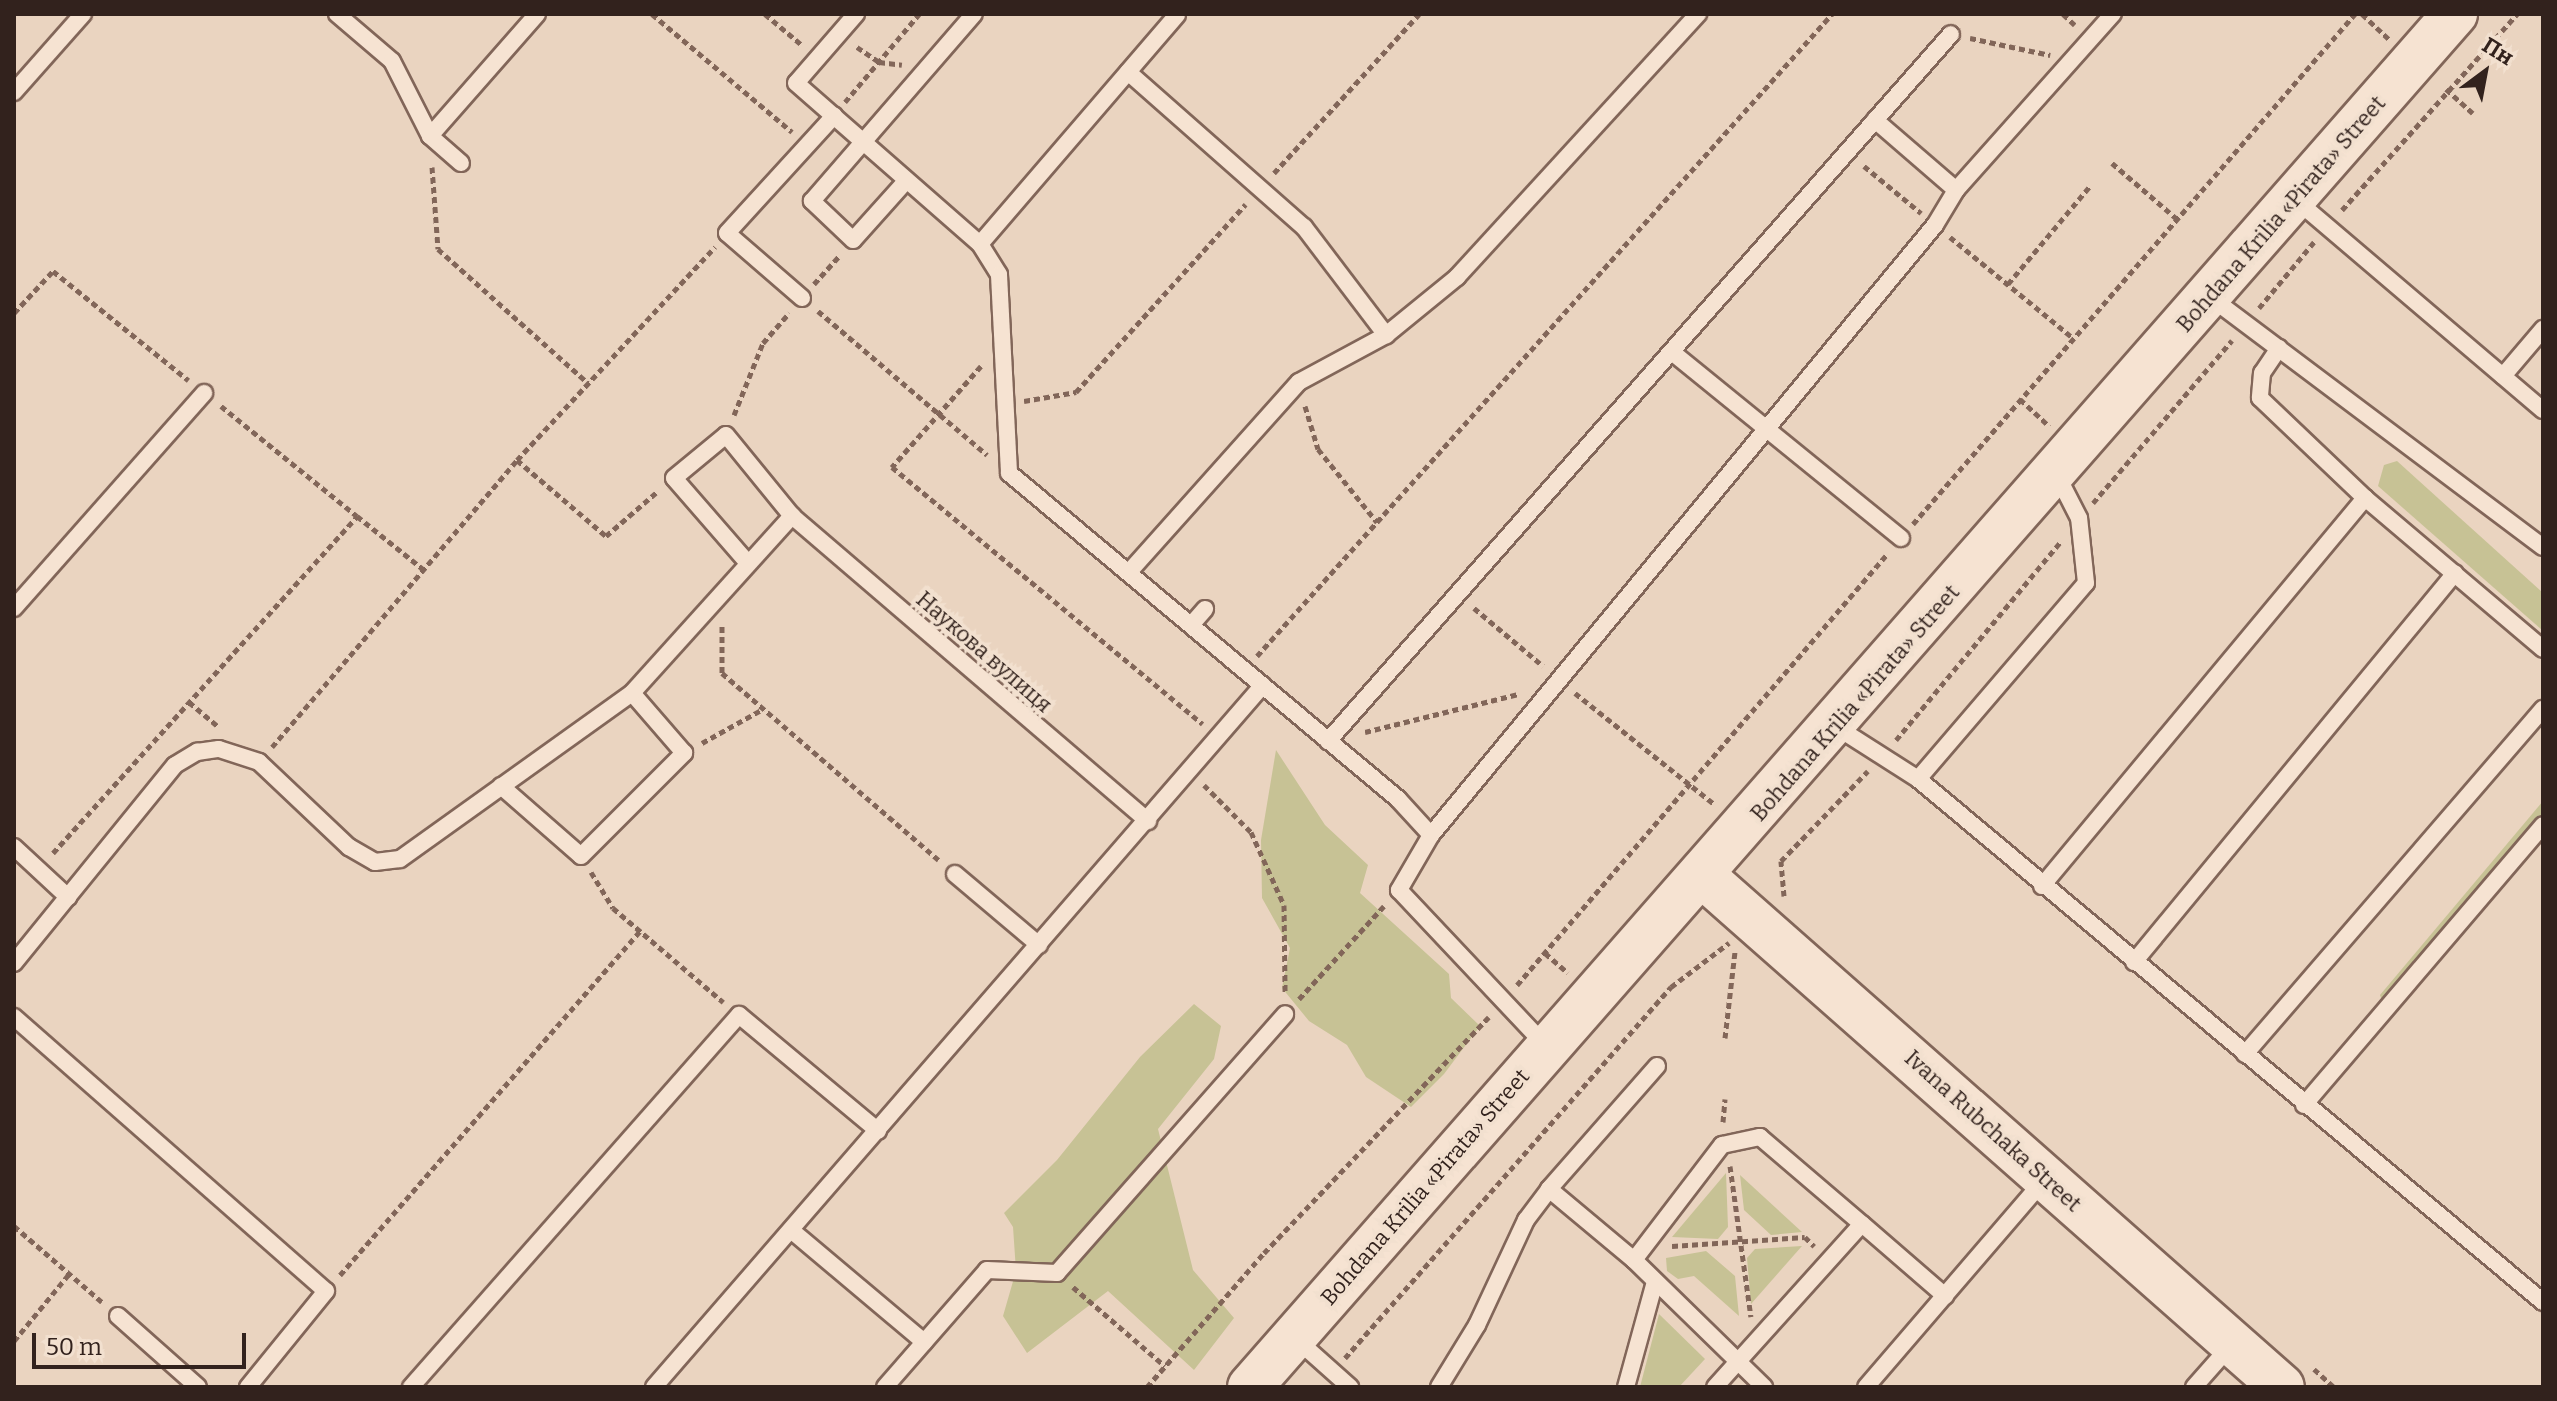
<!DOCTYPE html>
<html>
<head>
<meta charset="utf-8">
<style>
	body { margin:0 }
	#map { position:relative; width:2557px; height:1401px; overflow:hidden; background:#ead4c0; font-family:Bitter,serif }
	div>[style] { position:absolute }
	.green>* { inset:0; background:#c7c295 }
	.path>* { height:5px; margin-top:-2.5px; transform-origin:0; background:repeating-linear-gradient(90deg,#826659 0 6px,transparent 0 10px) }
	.roads { filter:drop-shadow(2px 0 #826659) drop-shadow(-2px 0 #826659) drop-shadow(0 2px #826659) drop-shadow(0 -2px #826659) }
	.lane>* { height:16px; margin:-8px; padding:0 8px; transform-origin:8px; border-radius:8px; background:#f6e3d2 }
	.secondary>* { height:44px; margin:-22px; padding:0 22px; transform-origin:22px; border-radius:22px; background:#f6e3d2 }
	span { translate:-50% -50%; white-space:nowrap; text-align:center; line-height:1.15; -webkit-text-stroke:7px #f2e0cf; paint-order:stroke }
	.street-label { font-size:22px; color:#32221d }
	.frame { position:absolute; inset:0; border:16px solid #32221d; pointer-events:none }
	.north { position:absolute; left:2445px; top:32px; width:80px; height:80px; -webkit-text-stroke:6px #f2e0cf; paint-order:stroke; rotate:32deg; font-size:22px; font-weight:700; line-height:32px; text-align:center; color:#32221d }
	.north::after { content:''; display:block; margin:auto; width:28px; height:36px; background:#32221d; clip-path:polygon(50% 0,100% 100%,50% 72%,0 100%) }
	.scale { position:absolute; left:32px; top:1333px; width:214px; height:36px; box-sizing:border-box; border:4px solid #32221d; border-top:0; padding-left:10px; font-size:24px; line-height:28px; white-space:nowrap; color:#32221d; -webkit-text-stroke:6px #f2e0cf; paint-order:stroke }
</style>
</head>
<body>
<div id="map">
	<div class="green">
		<i style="clip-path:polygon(2397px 461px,2543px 593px,2543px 631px,2378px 486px,2384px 465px)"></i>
		<i style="clip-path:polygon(1276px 750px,1325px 825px,1368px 865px,1360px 893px,1449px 974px,1451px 998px,1480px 1026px,1444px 1074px,1411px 1107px,1366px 1077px,1347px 1045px,1309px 1021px,1282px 988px,1290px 948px,1262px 898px,1261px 840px)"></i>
		<i style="clip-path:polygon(2543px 801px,2543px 814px,2382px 1001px,2380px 995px)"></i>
		<i style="clip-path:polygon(1194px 1004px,1221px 1026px,1214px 1059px,1158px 1129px,1193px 1270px,1234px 1318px,1194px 1370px,1108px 1291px,1027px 1353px,1003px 1316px,1016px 1271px,1013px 1227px,1004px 1213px,1057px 1160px,1140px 1057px)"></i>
		<i style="clip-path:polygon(1726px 1173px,1728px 1227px,1718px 1239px,1672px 1237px)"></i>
		<i style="clip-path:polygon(1740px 1175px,1802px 1232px,1771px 1235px,1744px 1210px)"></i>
		<i style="clip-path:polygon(1802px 1246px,1751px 1304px,1747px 1258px,1755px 1249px)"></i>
		<i style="clip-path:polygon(1706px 1251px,1735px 1276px,1739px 1316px,1694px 1276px,1678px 1279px,1667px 1271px,1666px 1258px)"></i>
		<i style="clip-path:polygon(1659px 1314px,1705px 1359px,1679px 1387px,1640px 1387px)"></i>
	</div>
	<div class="path">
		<i style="left:652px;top:14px;width:183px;rotate:40.1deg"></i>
		<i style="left:765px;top:14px;width:48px;rotate:40deg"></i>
		<i style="left:2063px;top:14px;width:16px;rotate:43deg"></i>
		<i style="left:2362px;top:14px;width:37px;rotate:43deg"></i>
		<i style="left:1970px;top:38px;width:82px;rotate:12deg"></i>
		<i style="left:857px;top:47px;width:27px;rotate:34deg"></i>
		<i style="left:879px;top:62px;width:23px;rotate:7deg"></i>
		<i style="left:2446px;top:89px;width:36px;rotate:42deg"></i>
		<i style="left:845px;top:102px;width:115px;rotate:-49.9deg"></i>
		<i style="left:2112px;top:163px;width:86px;rotate:40.7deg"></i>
		<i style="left:1864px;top:166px;width:74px;rotate:39.5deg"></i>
		<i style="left:432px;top:167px;width:82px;rotate:85.8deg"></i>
		<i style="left:438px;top:249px;width:201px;rotate:41.8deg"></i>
		<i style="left:1274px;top:173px;width:215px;rotate:-47.6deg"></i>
		<i style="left:2342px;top:210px;width:263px;rotate:-48.2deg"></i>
		<i style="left:1950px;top:237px;width:159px;rotate:39.4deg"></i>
		<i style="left:814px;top:284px;width:38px;rotate:-48deg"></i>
		<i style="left:2008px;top:284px;width:128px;rotate:-50.1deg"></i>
		<i style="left:2259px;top:308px;width:86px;rotate:-50.2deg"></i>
		<i style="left:818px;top:311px;width:222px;rotate:40.4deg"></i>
		<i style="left:14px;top:313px;width:57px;rotate:-47.1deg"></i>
		<i style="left:53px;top:271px;width:174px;rotate:38.9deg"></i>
		<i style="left:981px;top:366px;width:135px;rotate:131.4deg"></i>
		<i style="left:892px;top:467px;width:403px;rotate:39.6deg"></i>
		<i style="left:2020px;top:399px;width:40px;rotate:43deg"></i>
		<i style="left:1024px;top:401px;width:53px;rotate:-9.8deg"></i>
		<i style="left:1076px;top:392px;width:253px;rotate:-47.9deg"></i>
		<i style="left:221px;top:406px;width:175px;rotate:39deg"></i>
		<i style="left:1305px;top:406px;width:45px;rotate:73.2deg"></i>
		<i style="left:1318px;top:449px;width:94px;rotate:51.1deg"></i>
		<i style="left:734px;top:415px;width:78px;rotate:-68.1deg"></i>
		<i style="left:763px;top:343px;width:40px;rotate:-49deg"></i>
		<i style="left:517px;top:460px;width:291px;rotate:-47.1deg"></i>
		<i style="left:2093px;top:503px;width:214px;rotate:-49.5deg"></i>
		<i style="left:1913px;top:524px;width:675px;rotate:-49.09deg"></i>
		<i style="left:1474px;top:608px;width:90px;rotate:40deg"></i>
		<i style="left:722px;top:626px;width:47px;rotate:90deg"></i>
		<i style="left:722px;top:673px;width:286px;rotate:40.8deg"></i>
		<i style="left:1257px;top:656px;width:862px;rotate:-48.15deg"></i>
		<i style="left:1575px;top:693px;width:178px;rotate:38.6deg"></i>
		<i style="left:189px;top:702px;width:39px;rotate:40deg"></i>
		<i style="left:1365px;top:732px;width:158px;rotate:-13.9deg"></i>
		<i style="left:1896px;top:740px;width:259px;rotate:-50.3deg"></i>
		<i style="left:702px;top:743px;width:70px;rotate:-29.1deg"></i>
		<i style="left:272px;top:747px;width:377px;rotate:-49.5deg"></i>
		<i style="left:517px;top:460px;width:117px;rotate:40.5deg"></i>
		<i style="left:606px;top:536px;width:69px;rotate:-40.9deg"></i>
		<i style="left:1204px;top:785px;width:66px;rotate:45deg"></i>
		<i style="left:1251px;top:832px;width:80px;rotate:65.7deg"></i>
		<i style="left:1284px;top:905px;width:88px;rotate:89.3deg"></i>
		<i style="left:53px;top:853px;width:454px;rotate:-47.9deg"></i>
		<i style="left:357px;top:516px;width:85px;rotate:38.8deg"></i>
		<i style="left:591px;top:872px;width:42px;rotate:58.6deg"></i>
		<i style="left:613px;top:908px;width:145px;rotate:40.5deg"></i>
		<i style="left:1784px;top:896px;width:35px;rotate:-95deg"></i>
		<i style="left:1781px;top:861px;width:125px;rotate:-46deg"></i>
		<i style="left:1545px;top:953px;width:30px;rotate:41deg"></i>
		<i style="left:1517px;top:985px;width:569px;rotate:-49.34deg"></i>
		<i style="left:1299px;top:999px;width:126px;rotate:-47.6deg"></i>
		<i style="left:1725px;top:1038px;width:88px;rotate:-83.4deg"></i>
		<i style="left:1723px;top:1122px;width:23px;rotate:-85deg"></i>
		<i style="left:1730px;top:1166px;width:152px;rotate:82.1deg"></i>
		<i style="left:14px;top:1226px;width:116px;rotate:40.8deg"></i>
		<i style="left:1672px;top:1246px;width:133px;rotate:-3.9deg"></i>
		<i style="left:1805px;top:1237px;width:13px;rotate:45deg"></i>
		<i style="left:340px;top:1275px;width:456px;rotate:-48.9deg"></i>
		<i style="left:1073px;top:1287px;width:121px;rotate:40.7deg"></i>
		<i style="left:14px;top:1341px;width:87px;rotate:-50.6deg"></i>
		<i style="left:1345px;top:1358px;width:494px;rotate:-48.7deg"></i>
		<i style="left:1671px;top:987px;width:73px;rotate:-37.2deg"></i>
		<i style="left:2314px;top:1369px;width:27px;rotate:42deg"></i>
		<i style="left:1147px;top:1387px;width:178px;rotate:-48.9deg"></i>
		<i style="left:1264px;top:1253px;width:326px;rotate:-46.4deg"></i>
	</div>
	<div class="roads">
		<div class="lane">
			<i style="left:337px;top:14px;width:72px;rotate:40.5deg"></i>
			<i style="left:392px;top:61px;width:84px;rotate:63.1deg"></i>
			<i style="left:430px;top:136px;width:41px;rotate:41.1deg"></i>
			<i style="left:856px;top:14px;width:91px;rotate:131deg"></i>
			<i style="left:796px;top:83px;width:244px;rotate:41.2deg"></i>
			<i style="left:980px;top:244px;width:36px;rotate:58deg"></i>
			<i style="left:999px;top:275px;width:198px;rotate:87.1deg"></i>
			<i style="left:1009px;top:473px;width:508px;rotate:39.96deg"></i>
			<i style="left:1398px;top:799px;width:49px;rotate:47.5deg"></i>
			<i style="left:1431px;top:835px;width:64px;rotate:120.2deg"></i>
			<i style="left:1399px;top:890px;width:214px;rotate:46.7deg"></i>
			<i style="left:1128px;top:72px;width:235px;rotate:41.4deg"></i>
			<i style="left:1304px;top:227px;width:136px;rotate:52.8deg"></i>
			<i style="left:14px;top:92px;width:104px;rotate:-48.5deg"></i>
			<i style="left:1875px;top:120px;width:107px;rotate:40.8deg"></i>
			<i style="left:430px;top:136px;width:162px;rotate:-48.7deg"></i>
			<i style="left:906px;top:181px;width:79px;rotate:131.9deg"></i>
			<i style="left:853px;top:240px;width:57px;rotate:-136.4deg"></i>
			<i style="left:812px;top:201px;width:247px;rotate:-49.1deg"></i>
			<i style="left:2296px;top:200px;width:324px;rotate:40.4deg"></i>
			<i style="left:980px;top:244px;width:302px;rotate:-49.3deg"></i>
			<i style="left:2210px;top:297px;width:416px;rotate:36.9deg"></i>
			<i style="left:802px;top:298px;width:99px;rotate:-139.1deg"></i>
			<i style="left:727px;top:233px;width:159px;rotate:-47.6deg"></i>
			<i style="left:2279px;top:348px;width:30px;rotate:124deg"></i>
			<i style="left:2262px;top:373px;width:25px;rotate:95deg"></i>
			<i style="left:2260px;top:398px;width:145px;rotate:43.6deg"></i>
			<i style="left:2365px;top:498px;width:233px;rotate:40.3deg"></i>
			<i style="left:1672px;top:352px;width:295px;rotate:39.1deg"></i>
			<i style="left:2503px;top:376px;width:62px;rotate:-49.6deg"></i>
			<i style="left:747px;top:562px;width:111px;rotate:-131deg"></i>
			<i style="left:674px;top:478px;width:67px;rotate:-39.6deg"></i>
			<i style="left:726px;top:435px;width:104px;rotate:50.8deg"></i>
			<i style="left:792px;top:516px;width:469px;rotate:40.6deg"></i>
			<i style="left:1129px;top:572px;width:255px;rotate:-48.2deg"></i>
			<i style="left:1299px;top:382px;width:99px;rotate:-28.4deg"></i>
			<i style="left:1386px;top:335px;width:92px;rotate:-39.2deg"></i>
			<i style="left:1457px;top:277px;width:357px;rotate:-47.5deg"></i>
			<i style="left:14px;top:608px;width:287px;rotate:-48.5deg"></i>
			<i style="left:1192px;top:624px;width:20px;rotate:-49deg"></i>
			<i style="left:1835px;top:726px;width:98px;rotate:32.6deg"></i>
			<i style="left:1918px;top:779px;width:815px;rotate:39.92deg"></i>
			<i style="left:1328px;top:741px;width:942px;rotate:-48.61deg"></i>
			<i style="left:1918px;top:779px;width:258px;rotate:-49.4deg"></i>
			<i style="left:2086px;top:583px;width:65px;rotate:-96.1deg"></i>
			<i style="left:2079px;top:518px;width:51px;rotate:-117.1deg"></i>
			<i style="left:501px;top:786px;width:106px;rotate:41.2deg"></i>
			<i style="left:581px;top:856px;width:146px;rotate:-45deg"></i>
			<i style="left:684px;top:753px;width:79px;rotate:-130.9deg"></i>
			<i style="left:1431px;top:835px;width:791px;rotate:-50.44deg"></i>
			<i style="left:1935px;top:225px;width:41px;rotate:-59deg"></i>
			<i style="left:1956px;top:190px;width:236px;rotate:-48.3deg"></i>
			<i style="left:14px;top:847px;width:74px;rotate:42.8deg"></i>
			<i style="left:955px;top:874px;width:110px;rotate:40.2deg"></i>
			<i style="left:2042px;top:886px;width:505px;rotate:-50.22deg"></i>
			<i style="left:2134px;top:962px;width:504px;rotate:-50.47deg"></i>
			<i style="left:14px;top:963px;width:255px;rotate:-50.9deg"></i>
			<i style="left:175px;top:765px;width:26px;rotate:-31deg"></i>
			<i style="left:197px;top:752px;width:22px;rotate:-8deg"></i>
			<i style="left:219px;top:749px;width:42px;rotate:18deg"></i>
			<i style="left:259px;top:762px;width:124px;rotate:43.4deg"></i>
			<i style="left:349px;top:847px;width:30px;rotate:30deg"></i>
			<i style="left:375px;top:862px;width:25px;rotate:-7deg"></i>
			<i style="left:400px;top:859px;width:285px;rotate:-35.6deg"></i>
			<i style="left:632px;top:693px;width:239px;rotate:-47.9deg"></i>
			<i style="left:14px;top:1017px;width:415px;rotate:41.3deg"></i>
			<i style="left:326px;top:1291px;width:124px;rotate:129.1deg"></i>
			<i style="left:2245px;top:1054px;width:456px;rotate:-49.2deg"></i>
			<i style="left:1657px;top:1066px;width:164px;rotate:131.3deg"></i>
			<i style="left:1549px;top:1189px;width:111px;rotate:39.9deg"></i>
			<i style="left:1634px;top:1260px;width:182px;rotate:44.3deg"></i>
			<i style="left:2304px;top:1105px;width:368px;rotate:-49.5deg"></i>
			<i style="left:791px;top:1230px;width:174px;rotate:40.1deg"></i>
			<i style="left:1634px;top:1260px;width:145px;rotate:-52.6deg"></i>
			<i style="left:1722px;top:1145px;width:39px;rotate:-12deg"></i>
			<i style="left:1760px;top:1137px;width:134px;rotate:40.5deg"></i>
			<i style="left:118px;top:1316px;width:107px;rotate:41.6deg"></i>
			<i style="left:1295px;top:1338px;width:74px;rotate:41.7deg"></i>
			<i style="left:411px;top:1387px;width:496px;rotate:-48.6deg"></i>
			<i style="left:739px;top:1015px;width:181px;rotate:39.8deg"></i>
			<i style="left:654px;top:1387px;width:929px;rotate:-49.06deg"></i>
			<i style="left:885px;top:1387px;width:155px;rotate:-48.9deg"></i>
			<i style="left:987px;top:1270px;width:70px;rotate:2.5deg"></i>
			<i style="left:1057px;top:1273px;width:345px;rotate:-48.6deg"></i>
			<i style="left:1439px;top:1387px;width:73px;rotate:-58.5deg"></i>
			<i style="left:1477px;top:1325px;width:116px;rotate:-65deg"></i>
			<i style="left:1526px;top:1220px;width:39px;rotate:-53deg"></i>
			<i style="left:1626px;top:1387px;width:109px;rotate:-74.6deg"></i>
			<i style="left:1715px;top:1387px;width:219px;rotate:-48deg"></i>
			<i style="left:1862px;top:1224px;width:110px;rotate:40.9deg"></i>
			<i style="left:1866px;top:1387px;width:274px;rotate:-49.3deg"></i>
			<i style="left:2194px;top:1387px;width:57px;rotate:-48.5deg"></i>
		</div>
		<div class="secondary">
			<i style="left:1703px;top:876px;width:772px;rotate:41.43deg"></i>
			<i style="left:1250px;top:1387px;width:1827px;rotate:-48.73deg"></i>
		</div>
	</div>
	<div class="street-label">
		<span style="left:2281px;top:214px;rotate:-49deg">Bohdana Krilia «Pirata» Street</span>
		<span style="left:984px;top:652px;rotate:41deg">Наукова вулиця</span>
		<span style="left:1855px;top:703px;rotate:-49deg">Bohdana Krilia «Pirata» Street</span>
		<span style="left:1993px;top:1131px;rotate:42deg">Ivana Rubchaka Street</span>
		<span style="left:1425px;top:1187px;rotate:-49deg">Bohdana Krilia «Pirata» Street</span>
	</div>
	<div class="frame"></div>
	<div class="north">Пн</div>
	<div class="scale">50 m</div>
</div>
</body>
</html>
